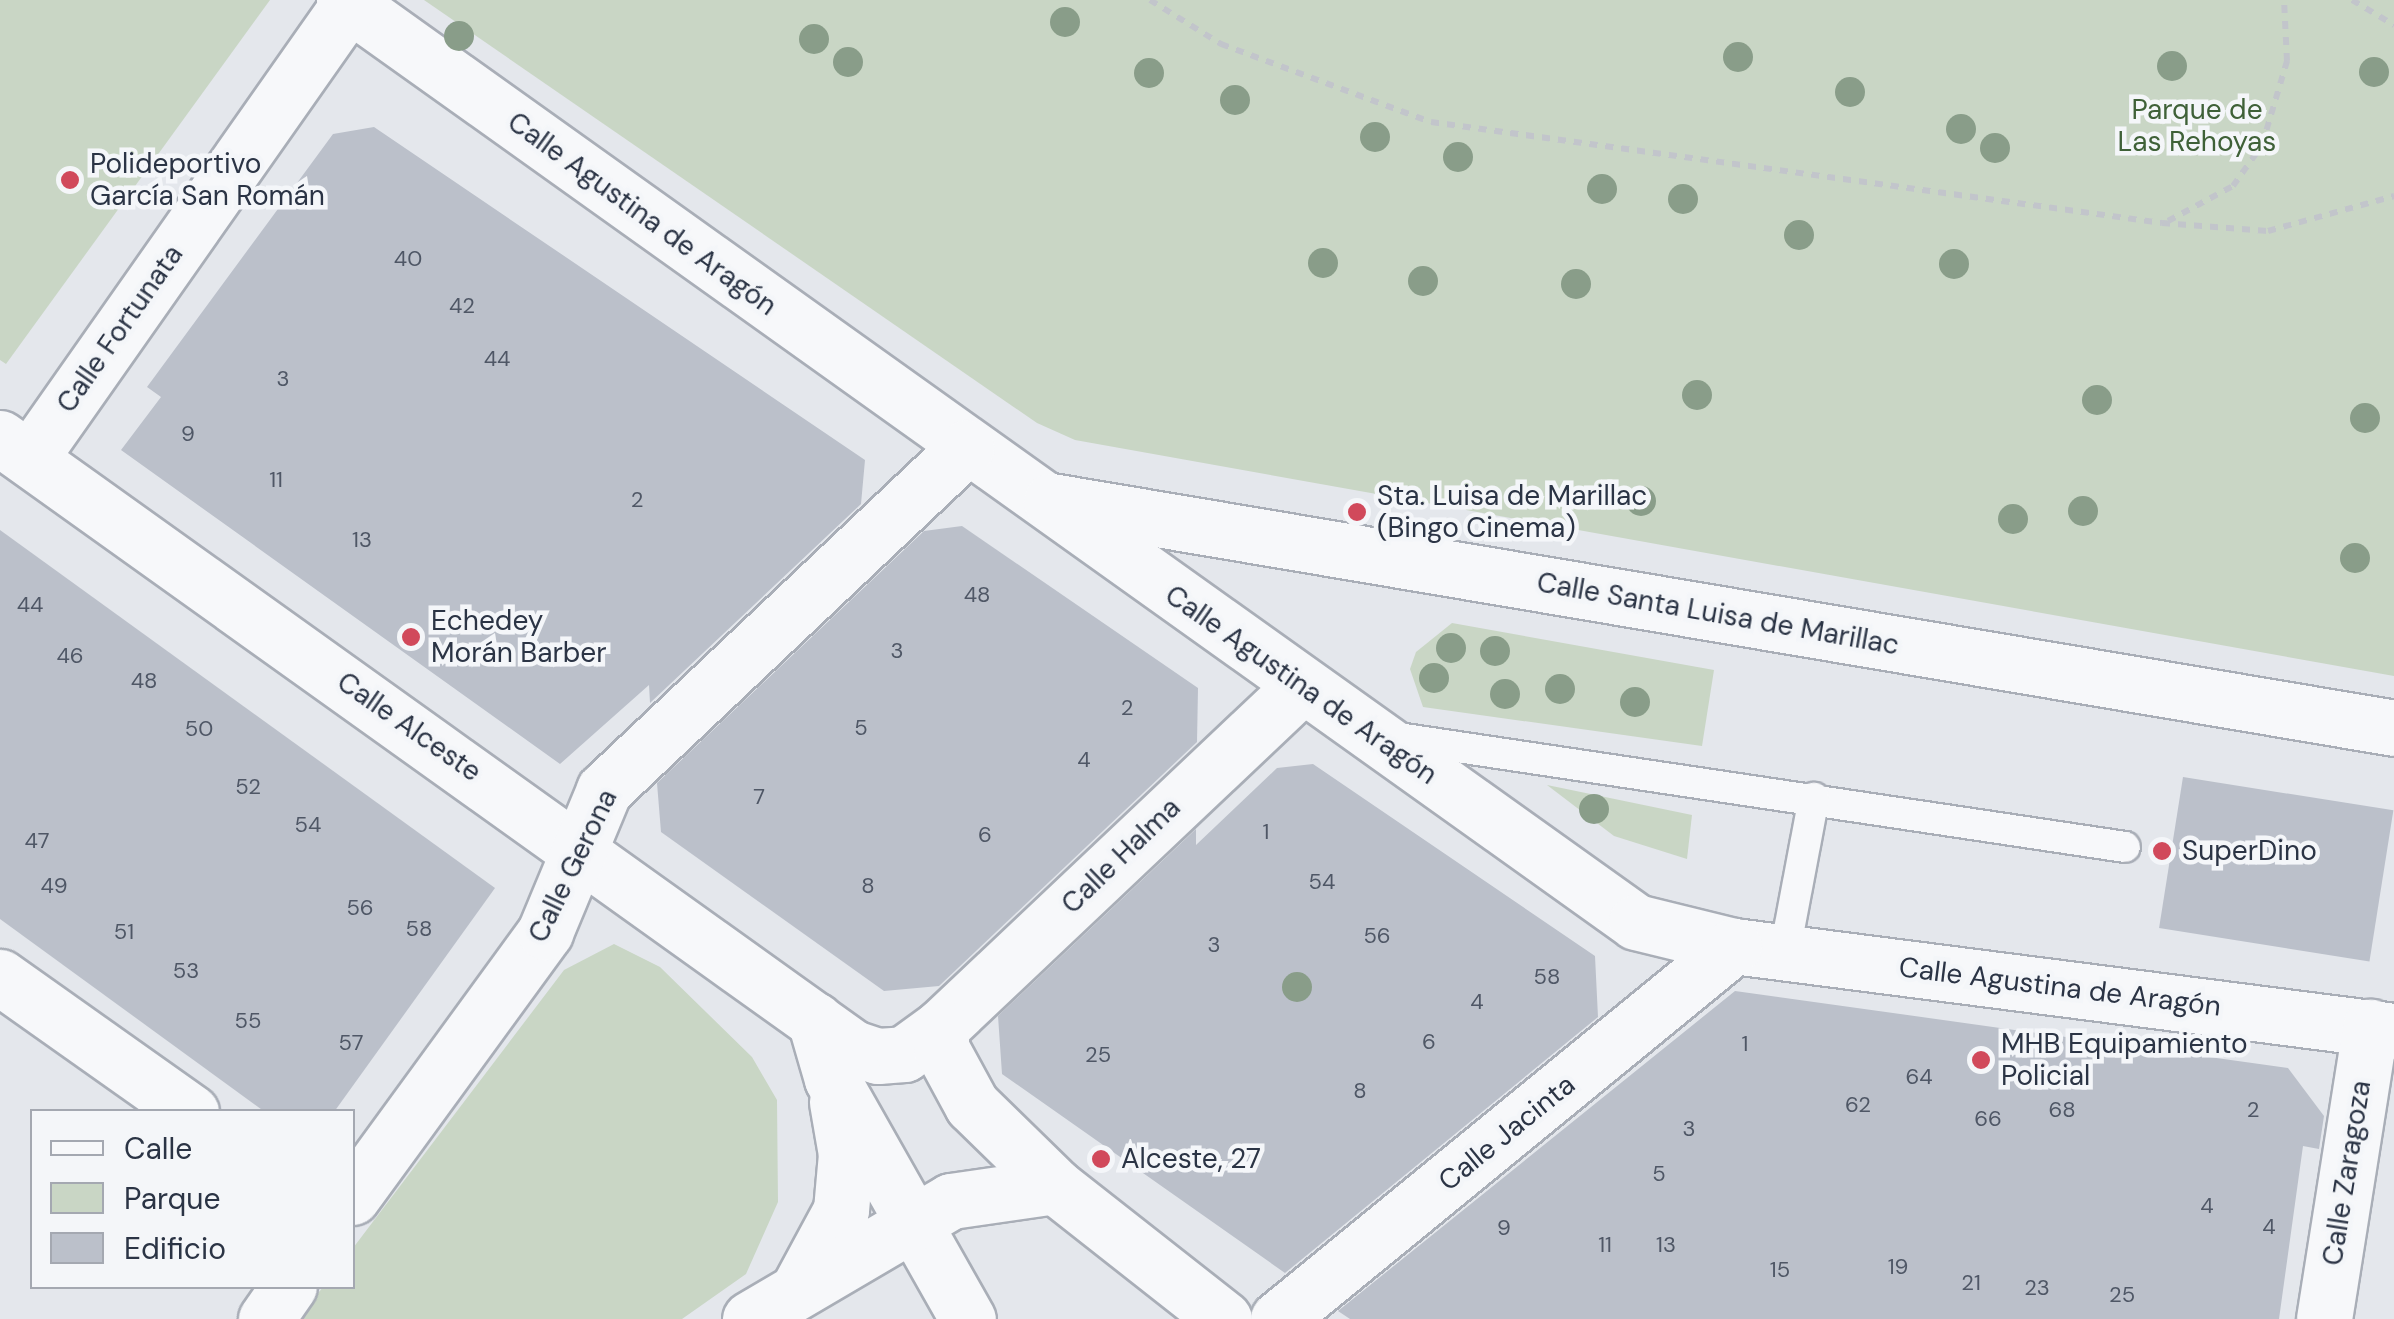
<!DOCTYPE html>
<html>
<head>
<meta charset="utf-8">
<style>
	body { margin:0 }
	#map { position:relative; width:2394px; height:1319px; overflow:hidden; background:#e4e7ec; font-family:"DM Sans",sans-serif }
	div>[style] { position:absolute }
	.green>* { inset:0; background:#c9d6c5 }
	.building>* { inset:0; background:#bbc0ca; transform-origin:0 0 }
	.path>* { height:6px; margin-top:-3px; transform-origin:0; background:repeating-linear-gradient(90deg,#c2c5cb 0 8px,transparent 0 16px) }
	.roads { filter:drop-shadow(2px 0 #a9aeb7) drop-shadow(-2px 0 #a9aeb7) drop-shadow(0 2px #a9aeb7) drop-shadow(0 -2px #a9aeb7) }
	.service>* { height:30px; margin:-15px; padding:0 15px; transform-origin:15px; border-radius:15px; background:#f7f8fa }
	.minor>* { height:55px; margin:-27.5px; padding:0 27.5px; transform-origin:27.5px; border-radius:27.5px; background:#f7f8fa }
	.trees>* { width:30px; height:30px; margin:-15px; border-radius:50%; background:#899d89 }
	.dots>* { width:28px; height:28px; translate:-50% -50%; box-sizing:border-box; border:5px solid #f4f6f9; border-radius:50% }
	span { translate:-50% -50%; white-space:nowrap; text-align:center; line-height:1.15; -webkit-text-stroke:9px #f4f6f9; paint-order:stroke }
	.number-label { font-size:22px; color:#4f5766 }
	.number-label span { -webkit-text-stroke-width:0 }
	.park-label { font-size:28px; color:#3f6138 }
	.poi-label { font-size:28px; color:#2b3445 }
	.left { translate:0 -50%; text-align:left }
	.street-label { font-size:28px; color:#2b3445 }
	.legend { position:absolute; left:30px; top:1109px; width:325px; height:180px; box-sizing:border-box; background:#f4f6f9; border:2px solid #a4a8b1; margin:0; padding:12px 18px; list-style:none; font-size:30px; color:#2b3445 }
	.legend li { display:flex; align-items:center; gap:20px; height:50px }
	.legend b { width:50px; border:2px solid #a4a8b1 }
</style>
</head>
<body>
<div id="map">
	<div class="green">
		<i style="clip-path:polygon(0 0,270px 0,6px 364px,0 360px)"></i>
		<i style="clip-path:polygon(424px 0,2394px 0,2394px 676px,1075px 440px,1037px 423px)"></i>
		<i style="clip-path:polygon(1452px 623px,1714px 670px,1702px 746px,1423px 707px,1410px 669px,1416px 652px)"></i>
		<i style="clip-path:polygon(1547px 785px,1692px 815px,1687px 859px,1614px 836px)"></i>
		<i style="clip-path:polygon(614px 944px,660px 967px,752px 1057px,777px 1100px,778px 1202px,746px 1274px,682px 1319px,298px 1319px,323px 1287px,352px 1286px,353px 1248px,564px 970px)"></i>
	</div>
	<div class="building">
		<i style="clip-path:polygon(374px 127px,865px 460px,861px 504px,650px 703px,649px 685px,560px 764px,121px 450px,161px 397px,147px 387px,333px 134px)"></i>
		<i style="clip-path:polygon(962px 526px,1198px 688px,1197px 742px,939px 986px,884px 991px,661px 832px,657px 783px,924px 531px)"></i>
		<i style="clip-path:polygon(0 530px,495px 888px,334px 1112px,265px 1112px,0 919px)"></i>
		<i style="clip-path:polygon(1313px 764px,1595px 956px,1598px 1017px,1285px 1273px,1002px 1074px,998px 1016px,1196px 829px,1196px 845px,1277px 768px)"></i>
		<i style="left:2183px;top:777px;width:213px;height:153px;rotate:9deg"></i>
		<i style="clip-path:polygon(1735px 991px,2288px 1068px,2324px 1116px,2319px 1149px,2303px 1146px,2279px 1319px,1350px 1319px,1338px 1311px)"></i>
	</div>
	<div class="path">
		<i style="left:1150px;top:0;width:84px;rotate:31.8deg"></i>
		<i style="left:1221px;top:44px;width:224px;rotate:20.4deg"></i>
		<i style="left:1431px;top:122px;width:738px;rotate:7.87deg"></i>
		<i style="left:2162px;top:223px;width:106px;rotate:4.3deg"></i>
		<i style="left:2268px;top:231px;width:131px;rotate:-15.5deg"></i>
		<i style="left:2352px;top:0;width:49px;rotate:30.8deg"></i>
		<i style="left:2168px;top:221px;width:74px;rotate:-28.3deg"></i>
		<i style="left:2233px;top:186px;width:50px;rotate:-54.7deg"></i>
		<i style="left:2262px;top:145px;width:88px;rotate:-73.4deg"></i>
		<i style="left:2287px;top:61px;width:61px;rotate:-92.8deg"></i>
	</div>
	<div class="roads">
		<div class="service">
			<i style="left:1391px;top:737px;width:742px;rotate:8.52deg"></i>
			<i style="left:1785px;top:951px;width:156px;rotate:-79.3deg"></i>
		</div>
		<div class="minor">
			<i style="left:344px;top:0;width:1587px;rotate:35.51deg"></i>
			<i style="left:1636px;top:922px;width:101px;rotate:13.8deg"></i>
			<i style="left:1734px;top:946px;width:665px;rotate:7.34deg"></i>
			<i style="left:0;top:438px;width:1049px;rotate:35.57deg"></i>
			<i style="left:853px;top:1048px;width:26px;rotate:18deg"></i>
			<i style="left:878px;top:1056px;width:26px;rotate:-4deg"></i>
			<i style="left:904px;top:1054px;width:46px;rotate:-36.1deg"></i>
			<i style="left:941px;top:1027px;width:495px;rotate:-43.4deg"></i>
			<i style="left:30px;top:458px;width:555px;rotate:-54.91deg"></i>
			<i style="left:1051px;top:501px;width:1362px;rotate:9.59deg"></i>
			<i style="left:0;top:977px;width:234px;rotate:35.3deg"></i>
			<i style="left:815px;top:1020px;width:61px;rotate:73.9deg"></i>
			<i style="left:832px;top:1079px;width:276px;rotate:60.5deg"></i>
			<i style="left:941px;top:1027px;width:21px;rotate:90deg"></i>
			<i style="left:941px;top:1048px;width:65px;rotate:61.5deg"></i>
			<i style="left:972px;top:1105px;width:116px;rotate:44.3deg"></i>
			<i style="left:1055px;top:1186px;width:215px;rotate:38.2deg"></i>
			<i style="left:352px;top:1197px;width:328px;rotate:-53.9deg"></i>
			<i style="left:545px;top:932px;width:154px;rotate:-67.4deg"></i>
			<i style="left:604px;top:790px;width:499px;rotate:-43.4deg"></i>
			<i style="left:801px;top:1284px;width:84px;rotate:-61.6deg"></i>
			<i style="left:841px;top:1210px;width:56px;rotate:-84.9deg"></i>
			<i style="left:846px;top:1154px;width:53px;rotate:-99.8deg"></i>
			<i style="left:266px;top:1319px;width:40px;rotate:-55.1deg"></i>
			<i style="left:750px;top:1319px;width:233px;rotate:-30.4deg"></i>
			<i style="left:951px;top:1201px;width:105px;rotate:-8.2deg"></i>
			<i style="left:1278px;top:1319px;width:589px;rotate:-39.28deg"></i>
			<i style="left:2324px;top:1319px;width:296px;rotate:-81deg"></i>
		</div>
	</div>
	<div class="trees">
		<i style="left:1065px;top:22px"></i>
		<i style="left:459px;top:36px"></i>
		<i style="left:814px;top:39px"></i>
		<i style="left:1738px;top:57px"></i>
		<i style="left:848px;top:62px"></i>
		<i style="left:2172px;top:66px"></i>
		<i style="left:2374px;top:72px"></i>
		<i style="left:1149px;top:73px"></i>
		<i style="left:1850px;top:92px"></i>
		<i style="left:1235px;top:100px"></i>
		<i style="left:1961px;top:129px"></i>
		<i style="left:1375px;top:137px"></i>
		<i style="left:1995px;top:148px"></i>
		<i style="left:1458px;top:157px"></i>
		<i style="left:1602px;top:189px"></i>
		<i style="left:1683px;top:199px"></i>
		<i style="left:1799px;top:235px"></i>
		<i style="left:1323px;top:263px"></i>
		<i style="left:1954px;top:264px"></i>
		<i style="left:1423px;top:281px"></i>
		<i style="left:1576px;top:284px"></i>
		<i style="left:1697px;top:395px"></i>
		<i style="left:2097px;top:400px"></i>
		<i style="left:2365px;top:418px"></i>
		<i style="left:1641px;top:501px"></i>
		<i style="left:2083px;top:511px"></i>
		<i style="left:2013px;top:519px"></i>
		<i style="left:2355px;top:558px"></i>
		<i style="left:1451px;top:648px"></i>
		<i style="left:1495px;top:651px"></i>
		<i style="left:1434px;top:678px"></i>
		<i style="left:1560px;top:689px"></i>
		<i style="left:1505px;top:694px"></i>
		<i style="left:1635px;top:702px"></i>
		<i style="left:1594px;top:809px"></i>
		<i style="left:1297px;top:987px"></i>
	</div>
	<div class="dots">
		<i style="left:70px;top:180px;background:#d1495b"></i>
		<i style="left:1357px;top:512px;background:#d1495b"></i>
		<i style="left:411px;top:637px;background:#d1495b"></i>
		<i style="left:2162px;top:851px;background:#d1495b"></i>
		<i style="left:1981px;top:1060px;background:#d1495b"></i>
		<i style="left:1101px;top:1159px;background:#d1495b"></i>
	</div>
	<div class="number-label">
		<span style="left:408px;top:259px">40</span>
		<span style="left:462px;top:306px">42</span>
		<span style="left:497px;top:359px">44</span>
		<span style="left:283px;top:379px">3</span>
		<span style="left:188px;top:434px">9</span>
		<span style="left:276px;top:480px">11</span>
		<span style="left:637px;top:500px">2</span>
		<span style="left:362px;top:540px">13</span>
		<span style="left:977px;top:595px">48</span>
		<span style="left:30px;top:605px">44</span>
		<span style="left:897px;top:651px">3</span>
		<span style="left:70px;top:656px">46</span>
		<span style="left:144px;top:681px">48</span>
		<span style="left:1127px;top:708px">2</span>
		<span style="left:861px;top:728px">5</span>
		<span style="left:199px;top:729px">50</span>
		<span style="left:1084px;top:760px">4</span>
		<span style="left:248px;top:787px">52</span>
		<span style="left:759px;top:797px">7</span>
		<span style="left:308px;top:825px">54</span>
		<span style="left:1266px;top:832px">1</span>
		<span style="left:985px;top:835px">6</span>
		<span style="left:37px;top:841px">47</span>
		<span style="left:1322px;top:882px">54</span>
		<span style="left:54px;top:886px">49</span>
		<span style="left:868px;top:886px">8</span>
		<span style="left:360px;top:908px">56</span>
		<span style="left:419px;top:929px">58</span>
		<span style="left:124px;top:932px">51</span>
		<span style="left:1377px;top:936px">56</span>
		<span style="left:1214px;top:945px">3</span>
		<span style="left:186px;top:971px">53</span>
		<span style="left:1547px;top:977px">58</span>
		<span style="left:1477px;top:1002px">4</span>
		<span style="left:248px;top:1021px">55</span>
		<span style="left:1429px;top:1042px">6</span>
		<span style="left:351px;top:1043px">57</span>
		<span style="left:1745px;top:1044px">1</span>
		<span style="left:1098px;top:1055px">25</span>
		<span style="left:1919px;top:1077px">64</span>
		<span style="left:1360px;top:1091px">8</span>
		<span style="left:1858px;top:1105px">62</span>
		<span style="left:2062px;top:1110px">68</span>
		<span style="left:2253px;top:1110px">2</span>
		<span style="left:1988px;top:1119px">66</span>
		<span style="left:1689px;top:1129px">3</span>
		<span style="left:1659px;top:1174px">5</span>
		<span style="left:2207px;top:1206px">4</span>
		<span style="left:2269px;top:1227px">4</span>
		<span style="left:1504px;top:1228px">9</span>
		<span style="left:1605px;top:1245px">11</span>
		<span style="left:1666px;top:1245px">13</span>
		<span style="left:1898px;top:1267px">19</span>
		<span style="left:1780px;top:1270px">15</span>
		<span style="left:1971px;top:1283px">21</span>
		<span style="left:2037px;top:1288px">23</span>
		<span style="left:2122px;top:1295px">25</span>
	</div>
	<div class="park-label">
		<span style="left:2197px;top:126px">Parque de<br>Las Rehoyas</span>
	</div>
	<div class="poi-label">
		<span class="left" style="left:90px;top:180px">Polideportivo<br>García San Román</span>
		<span class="left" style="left:1377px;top:512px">Sta. Luisa de Marillac<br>(Bingo Cinema)</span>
		<span class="left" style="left:431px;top:637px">Echedey<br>Morán Barber</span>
		<span class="left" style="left:2182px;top:851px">SuperDino</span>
		<span class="left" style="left:2001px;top:1060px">MHB Equipamiento<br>Policial</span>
		<span class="left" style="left:1121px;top:1159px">Alceste, 27</span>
	</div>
	<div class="street-label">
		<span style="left:642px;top:214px;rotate:36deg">Calle Agustina de Aragón</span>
		<span style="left:120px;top:329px;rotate:-55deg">Calle Fortunata</span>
		<span style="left:1718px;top:614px;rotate:10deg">Calle Santa Luisa de Marillac</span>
		<span style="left:1301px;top:685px;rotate:35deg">Calle Agustina de Aragón</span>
		<span style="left:409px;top:727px;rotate:35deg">Calle Alceste</span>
		<span style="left:1121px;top:856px;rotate:-44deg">Calle Halma</span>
		<span style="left:573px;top:866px;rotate:-64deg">Calle Gerona</span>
		<span style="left:2060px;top:987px;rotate:7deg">Calle Agustina de Aragón</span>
		<span style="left:1507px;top:1133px;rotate:-39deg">Calle Jacinta</span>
		<span style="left:2347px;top:1173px;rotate:-81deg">Calle Zaragoza</span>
	</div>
	<ul class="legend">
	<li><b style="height:12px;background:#f7f8fa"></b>Calle</li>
	<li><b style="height:28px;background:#c9d6c5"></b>Parque</li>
	<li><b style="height:28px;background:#bbc0ca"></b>Edificio</li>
	</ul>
</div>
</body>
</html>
